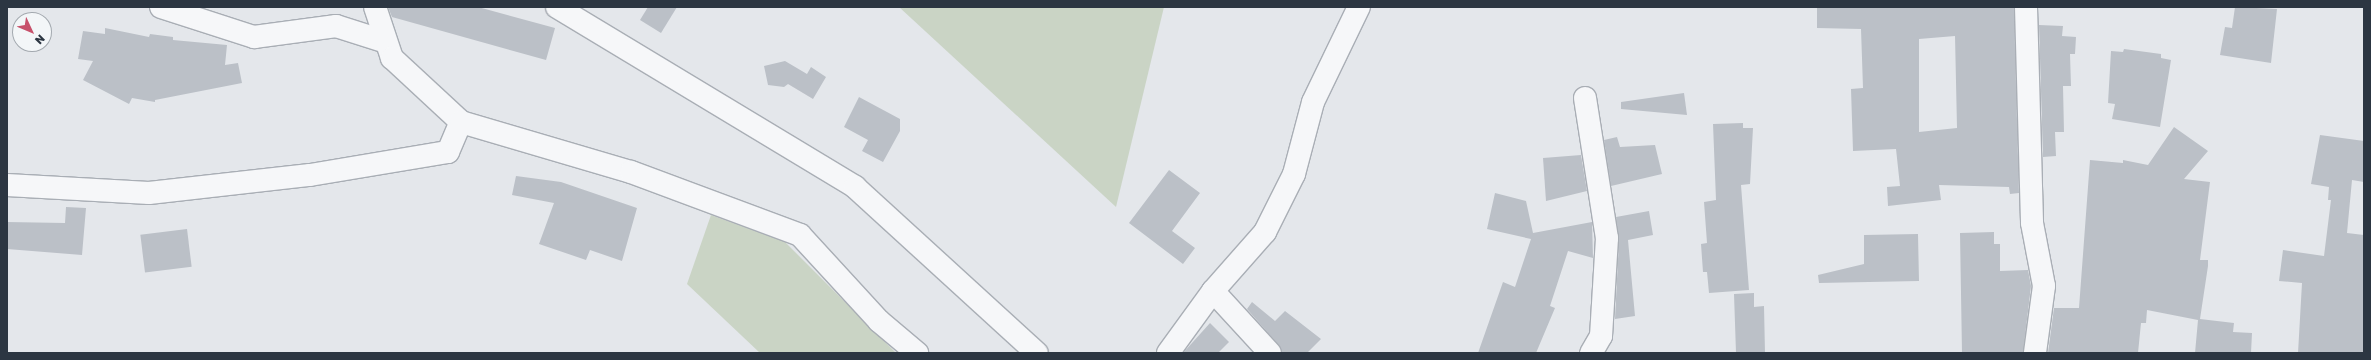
<!DOCTYPE html>
<html>
<head>
<meta charset="utf-8">
<style>
	body { margin:0 }
	#map { position:relative; width:2371px; height:360px; overflow:hidden; background:#e4e7eb; font-family:"Golos Text",sans-serif }
	div>[style] { position:absolute }
	.green>* { inset:0; background:#cad4c5 }
	.building>* { inset:0; background:#bbc0c7; transform-origin:0 0 }
	.roads { filter:drop-shadow(1px 0 #a9aeb5) drop-shadow(-1px 0 #a9aeb5) drop-shadow(0 1px #a9aeb5) drop-shadow(0 -1px #a9aeb5) }
	.street>* { height:22px; margin:-11px; padding:0 11px; transform-origin:11px; border-radius:11px; background:#f6f7f9 }
	span { translate:-50% -50%; white-space:nowrap; text-align:center; line-height:1.15; -webkit-text-stroke:3.5px #f3f6f8; paint-order:stroke }
	.frame { position:absolute; inset:0; border:8px solid #2c3642; pointer-events:none }
	.north { position:absolute; left:12px; top:12px; width:40px; height:40px; box-sizing:border-box; background:#f3f6f8; border:1px solid #a3a9af; border-radius:50%; rotate:134deg; font-size:11px; font-weight:700; line-height:16px; text-align:center; color:#2c3642 }
	.north::after { content:''; display:block; margin:auto; width:14px; height:18px; background:#c7516b; clip-path:polygon(50% 0,100% 100%,50% 72%,0 100%) }
</style>
</head>
<body>
<div id="map">
	<div class="green">
		<i style="clip-path:polygon(899px 7px,1164px 7px,1116px 207px)"></i>
		<i style="clip-path:polygon(711px 215px,785px 242px,896px 353px,760px 353px,687px 284px)"></i>
	</div>
	<div class="building">
		<i style="clip-path:polygon(388px 7px,478px 7px,555px 28px,546px 60px,392px 17px)"></i>
		<i style="clip-path:polygon(648px 7px,677px 7px,661px 33px,640px 20px)"></i>
		<i style="clip-path:polygon(evenodd,1817px 7px,2014px 8px,2019px 193px,2010px 194px,2009px 187px,1939px 185px,1941px 200px,1888px 206px,1887px 187px,1900px 186px,1896px 149px,1853px 151px,1851px 89px,1863px 88px,1861px 29px,1817px 28px,1817px 7px,1955px 36px,1957px 128px,1919px 132px,1919px 39px,1955px 36px)"></i>
		<i style="clip-path:polygon(2235px 7px,2277px 9px,2271px 63px,2220px 55px,2225px 27px,2232px 28px)"></i>
		<i style="clip-path:polygon(2039px 25px,2063px 26px,2062px 36px,2076px 37px,2075px 54px,2070px 54px,2071px 86px,2063px 86px,2064px 132px,2055px 132px,2056px 156px,2043px 157px)"></i>
		<i style="clip-path:polygon(105px 28px,149px 37px,150px 34px,173px 37px,173px 40px,227px 45px,225px 65px,238px 63px,242px 83px,155px 100px,155px 102px,132px 98px,129px 104px,83px 80px,93px 61px,78px 59px,83px 31px,105px 34px)"></i>
		<i style="clip-path:polygon(2124px 49px,2161px 54px,2161px 58px,2171px 60px,2160px 127px,2112px 119px,2115px 104px,2108px 103px,2111px 51px,2123px 52px)"></i>
		<i style="clip-path:polygon(785px 61px,807px 74px,811px 67px,826px 77px,813px 99px,788px 84px,784px 87px,768px 85px,764px 66px)"></i>
		<i style="clip-path:polygon(1684px 93px,1687px 115px,1621px 109px,1621px 102px)"></i>
		<i style="clip-path:polygon(859px 97px,900px 119px,900px 131px,883px 162px,862px 151px,868px 140px,844px 127px)"></i>
		<i style="clip-path:polygon(1743px 123px,1743px 128px,1753px 128px,1750px 184px,1741px 185px,1749px 290px,1709px 293px,1707px 272px,1703px 272px,1701px 244px,1707px 243px,1704px 202px,1716px 200px,1713px 124px)"></i>
		<i style="clip-path:polygon(2174px 127px,2208px 151px,2184px 179px,2210px 182px,2200px 260px,2208px 260px,2208px 266px,2200px 319px,2234px 323px,2233px 332px,2252px 333px,2251px 353px,2195px 353px,2198px 320px,2147px 310px,2146px 323px,2141px 323px,2138px 353px,2048px 353px,2054px 308px,2079px 308px,2090px 160px,2123px 163px,2123px 160px,2148px 165px)"></i>
		<i style="clip-path:polygon(2320px 135px,2364px 141px,2364px 182px,2352px 180px,2347px 233px,2364px 235px,2363px 353px,2298px 353px,2302px 283px,2279px 281px,2283px 250px,2324px 256px,2331px 200px,2328px 200px,2329px 187px,2311px 184px)"></i>
		<i style="clip-path:polygon(1617px 137px,1620px 147px,1655px 145px,1662px 174px,1611px 186px,1604px 140px)"></i>
		<i style="clip-path:polygon(1581px 155px,1587px 191px,1546px 201px,1543px 158px)"></i>
		<i style="clip-path:polygon(1169px 170px,1200px 193px,1172px 231px,1195px 248px,1183px 264px,1129px 223px)"></i>
		<i style="clip-path:polygon(516px 176px,561px 182px,637px 208px,622px 261px,590px 250px,586px 260px,539px 244px,554px 203px,512px 195px)"></i>
		<i style="clip-path:polygon(1495px 193px,1526px 201px,1533px 233px,1592px 222px,1593px 258px,1568px 251px,1550px 306px,1555px 308px,1536px 353px,1478px 353px,1503px 282px,1515px 287px,1531px 239px,1487px 229px)"></i>
		<i style="clip-path:polygon(66px 207px,86px 208px,82px 255px,7px 249px,7px 222px,65px 223px)"></i>
		<i style="clip-path:polygon(1649px 211px,1653px 235px,1628px 240px,1635px 316px,1615px 319px,1619px 239px,1616px 217px)"></i>
		<i style="left:187px;top:229px;width:38px;height:47px;rotate:83deg"></i>
		<i style="clip-path:polygon(1994px 232px,1994px 244px,2000px 244px,2000px 271px,2028px 270px,2031px 286px,2023px 353px,1962px 353px,1960px 233px)"></i>
		<i style="clip-path:polygon(1918px 234px,1919px 281px,1819px 283px,1818px 275px,1864px 264px,1864px 235px)"></i>
		<i style="clip-path:polygon(1754px 293px,1754px 307px,1764px 306px,1765px 353px,1736px 353px,1734px 294px)"></i>
		<i style="clip-path:polygon(1252px 302px,1275px 321px,1285px 311px,1321px 339px,1307px 353px,1282px 353px,1279px 345px,1247px 309px)"></i>
		<i style="clip-path:polygon(1210px 323px,1229px 342px,1218px 353px,1183px 353px)"></i>
	</div>
	<div class="roads">
		<div class="street">
			<i style="left:161px;top:7px;width:98px;rotate:17.9deg"></i>
			<i style="left:254px;top:37px;width:83px;rotate:-7.6deg"></i>
			<i style="left:336px;top:26px;width:52px;rotate:17.7deg"></i>
			<i style="left:375px;top:7px;width:54px;rotate:71.6deg"></i>
			<i style="left:392px;top:58px;width:94px;rotate:42.8deg"></i>
			<i style="left:557px;top:7px;width:348px;rotate:31.1deg"></i>
			<i style="left:855px;top:187px;width:246px;rotate:42.4deg"></i>
			<i style="left:2026px;top:7px;width:216px;rotate:88.4deg"></i>
			<i style="left:2032px;top:223px;width:64px;rotate:79.2deg"></i>
			<i style="left:2044px;top:286px;width:68px;rotate:97.7deg"></i>
			<i style="left:1585px;top:98px;width:142px;rotate:81.1deg"></i>
			<i style="left:1607px;top:238px;width:98px;rotate:93.5deg"></i>
			<i style="left:1601px;top:336px;width:20px;rotate:120deg"></i>
			<i style="left:7px;top:185px;width:142px;rotate:3.2deg"></i>
			<i style="left:149px;top:193px;width:162px;rotate:-6.4deg"></i>
			<i style="left:310px;top:175px;width:140px;rotate:-9.5deg"></i>
			<i style="left:448px;top:152px;width:33px;rotate:-67deg"></i>
			<i style="left:461px;top:122px;width:177px;rotate:16.4deg"></i>
			<i style="left:631px;top:172px;width:180px;rotate:20.4deg"></i>
			<i style="left:800px;top:235px;width:117px;rotate:47.4deg"></i>
			<i style="left:879px;top:321px;width:50px;rotate:40.1deg"></i>
			<i style="left:1213px;top:291px;width:84px;rotate:47.4deg"></i>
			<i style="left:1168px;top:353px;width:77px;rotate:-54deg"></i>
			<i style="left:1213px;top:291px;width:79px;rotate:-48.6deg"></i>
			<i style="left:1265px;top:232px;width:65px;rotate:-63.4deg"></i>
			<i style="left:1294px;top:174px;width:74px;rotate:-75.2deg"></i>
			<i style="left:1313px;top:102px;width:106px;rotate:-64.2deg"></i>
		</div>
	</div>
	<div class="frame"></div>
	<div class="north">N</div>
</div>
</body>
</html>
